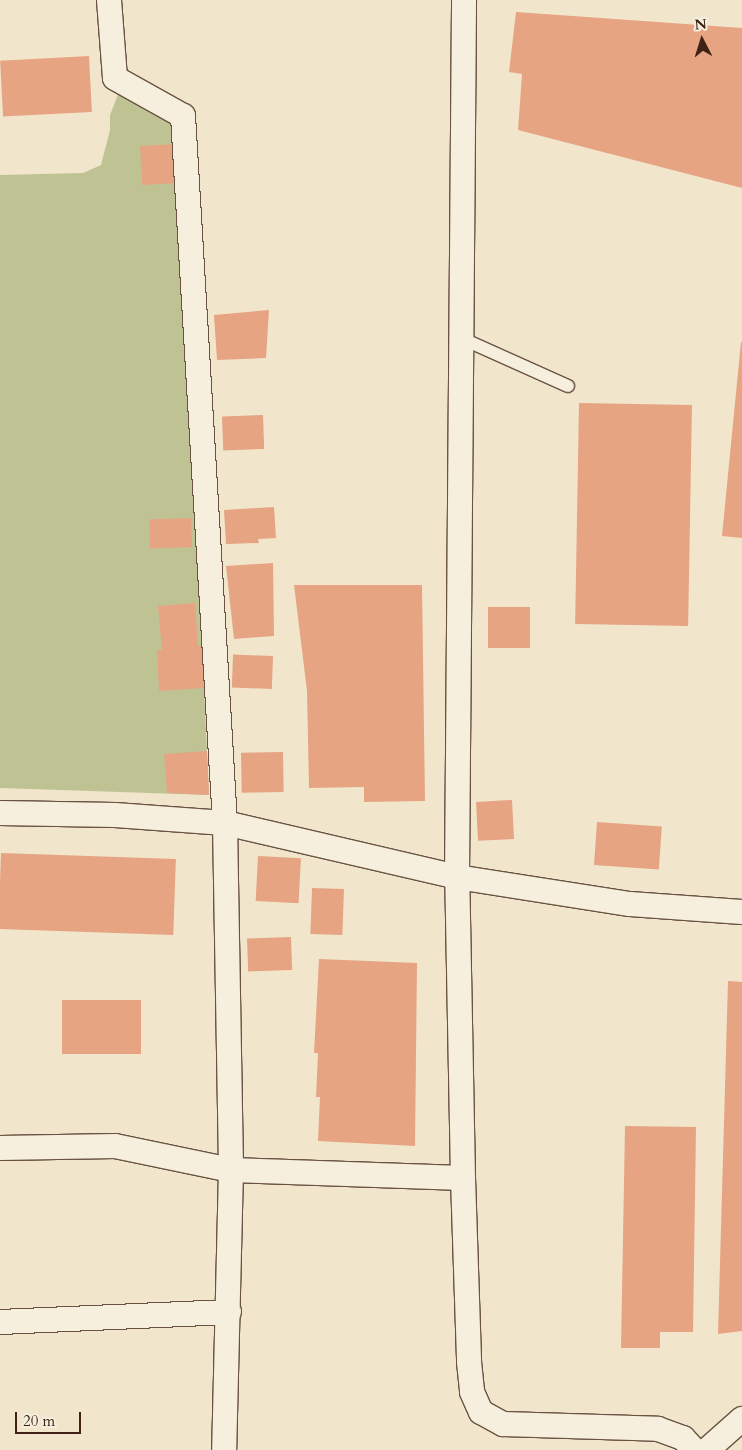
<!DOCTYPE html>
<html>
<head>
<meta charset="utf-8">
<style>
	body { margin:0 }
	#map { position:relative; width:742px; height:1450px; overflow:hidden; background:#f1e6cc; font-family:Cardo,serif }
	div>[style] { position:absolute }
	.green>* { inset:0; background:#bfc394 }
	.building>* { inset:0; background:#e6a483; transform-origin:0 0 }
	.roads { filter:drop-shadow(1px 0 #6b5343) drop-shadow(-1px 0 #6b5343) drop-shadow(0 1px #6b5343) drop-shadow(0 -1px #6b5343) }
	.service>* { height:12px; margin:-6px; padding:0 6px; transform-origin:6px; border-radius:6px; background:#f6efde }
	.minor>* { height:24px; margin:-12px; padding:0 12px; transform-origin:12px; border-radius:12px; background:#f6efde }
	span { translate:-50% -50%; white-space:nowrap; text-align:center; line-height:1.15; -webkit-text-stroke:4px #f6efde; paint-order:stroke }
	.north { position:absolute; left:677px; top:15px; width:50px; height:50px; -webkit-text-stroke:4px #f6efde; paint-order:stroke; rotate:355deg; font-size:14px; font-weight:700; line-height:20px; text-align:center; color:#3e2215 }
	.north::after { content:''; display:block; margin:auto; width:18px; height:22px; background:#3e2215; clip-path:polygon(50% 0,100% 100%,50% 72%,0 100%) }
	.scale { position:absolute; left:15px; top:1412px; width:66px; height:22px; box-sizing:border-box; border:2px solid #3e2215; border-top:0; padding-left:6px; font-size:15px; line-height:18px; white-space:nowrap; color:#3e2215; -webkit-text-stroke:4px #f6efde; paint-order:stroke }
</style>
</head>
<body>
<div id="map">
	<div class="green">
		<i style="clip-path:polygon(119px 92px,178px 123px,209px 795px,0 788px,0 175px,83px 173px,101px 165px,110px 130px,110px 115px)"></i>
	</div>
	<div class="building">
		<i style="clip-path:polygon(516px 12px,742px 28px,742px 188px,518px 130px,522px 74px,509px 72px)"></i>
		<i style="left:89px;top:56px;width:56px;height:89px;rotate:87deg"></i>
		<i style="left:179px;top:144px;width:39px;height:39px;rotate:87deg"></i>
		<i style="clip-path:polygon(269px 310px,266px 358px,217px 360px,214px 315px)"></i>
		<i style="clip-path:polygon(741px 342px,742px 342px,742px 538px,722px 536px)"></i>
		<i style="left:579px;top:403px;width:113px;height:221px;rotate:1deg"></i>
		<i style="left:263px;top:415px;width:34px;height:41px;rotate:88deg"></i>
		<i style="clip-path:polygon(274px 507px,276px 538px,258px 539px,259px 543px,226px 544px,224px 510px)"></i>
		<i style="left:191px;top:518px;width:29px;height:42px;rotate:88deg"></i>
		<i style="clip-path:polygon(273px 563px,274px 636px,234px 639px,226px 566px)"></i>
		<i style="clip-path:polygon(294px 585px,422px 585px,425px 801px,364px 802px,364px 787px,309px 788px,307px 691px)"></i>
		<i style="clip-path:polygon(195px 603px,198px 646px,202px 646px,204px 688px,159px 691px,157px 650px,162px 650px,158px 606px)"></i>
		<i style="left:488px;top:607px;width:42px;height:41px"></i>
		<i style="left:273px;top:656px;width:33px;height:40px;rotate:92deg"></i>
		<i style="clip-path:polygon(207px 751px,209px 795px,167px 793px,164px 754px)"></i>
		<i style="left:283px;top:752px;width:40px;height:42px;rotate:89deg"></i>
		<i style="left:512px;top:800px;width:39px;height:36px;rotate:87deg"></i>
		<i style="left:597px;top:822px;width:65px;height:43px;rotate:4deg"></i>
		<i style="left:1px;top:853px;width:175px;height:76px;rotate:2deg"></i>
		<i style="left:258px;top:856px;width:43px;height:45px;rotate:3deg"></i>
		<i style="left:312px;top:888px;width:32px;height:46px;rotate:2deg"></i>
		<i style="left:291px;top:937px;width:33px;height:44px;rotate:88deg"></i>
		<i style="clip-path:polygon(319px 959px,417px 963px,415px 1146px,318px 1141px,320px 1097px,316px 1097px,318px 1053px,314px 1053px)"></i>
		<i style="clip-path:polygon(728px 981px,742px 982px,742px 1331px,718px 1334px)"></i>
		<i style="left:62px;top:1000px;width:79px;height:54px"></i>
		<i style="clip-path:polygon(625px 1126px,696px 1127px,693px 1332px,660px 1332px,660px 1348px,621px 1348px)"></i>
	</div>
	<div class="roads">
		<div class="service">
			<i style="left:463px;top:339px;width:115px;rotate:24.1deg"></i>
		</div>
		<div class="minor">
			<i style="left:109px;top:0;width:78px;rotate:85.6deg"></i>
			<i style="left:115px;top:78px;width:78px;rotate:29.2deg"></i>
			<i style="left:183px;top:116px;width:708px;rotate:86.6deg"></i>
			<i style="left:225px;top:823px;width:347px;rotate:89deg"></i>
			<i style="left:231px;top:1170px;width:280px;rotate:91.4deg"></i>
			<i style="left:0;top:813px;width:115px;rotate:1deg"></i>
			<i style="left:115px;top:815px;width:110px;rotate:4.2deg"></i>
			<i style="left:225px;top:823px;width:238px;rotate:13.1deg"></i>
			<i style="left:457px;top:877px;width:175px;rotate:8.9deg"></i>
			<i style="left:630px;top:904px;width:112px;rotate:4.1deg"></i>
			<i style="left:0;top:1148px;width:115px;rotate:-1deg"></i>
			<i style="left:115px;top:1146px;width:118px;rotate:11.7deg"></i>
			<i style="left:231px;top:1170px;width:232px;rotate:2deg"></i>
			<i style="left:463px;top:1178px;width:301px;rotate:-91.1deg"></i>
			<i style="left:457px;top:877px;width:877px;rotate:-89.54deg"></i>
			<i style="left:463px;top:1178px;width:184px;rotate:88.1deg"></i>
			<i style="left:469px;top:1362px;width:30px;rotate:84deg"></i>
			<i style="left:472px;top:1392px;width:22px;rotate:66deg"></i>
			<i style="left:481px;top:1412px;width:25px;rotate:29deg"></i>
			<i style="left:503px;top:1424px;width:155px;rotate:1.8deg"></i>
			<i style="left:658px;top:1429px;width:27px;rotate:20deg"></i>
			<i style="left:683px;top:1438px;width:16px;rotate:47deg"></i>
			<i style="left:0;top:1322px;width:229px;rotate:-2.5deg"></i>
			<i style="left:707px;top:1450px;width:47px;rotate:-41.5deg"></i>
		</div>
	</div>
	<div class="north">N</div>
	<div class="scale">20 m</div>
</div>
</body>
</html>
